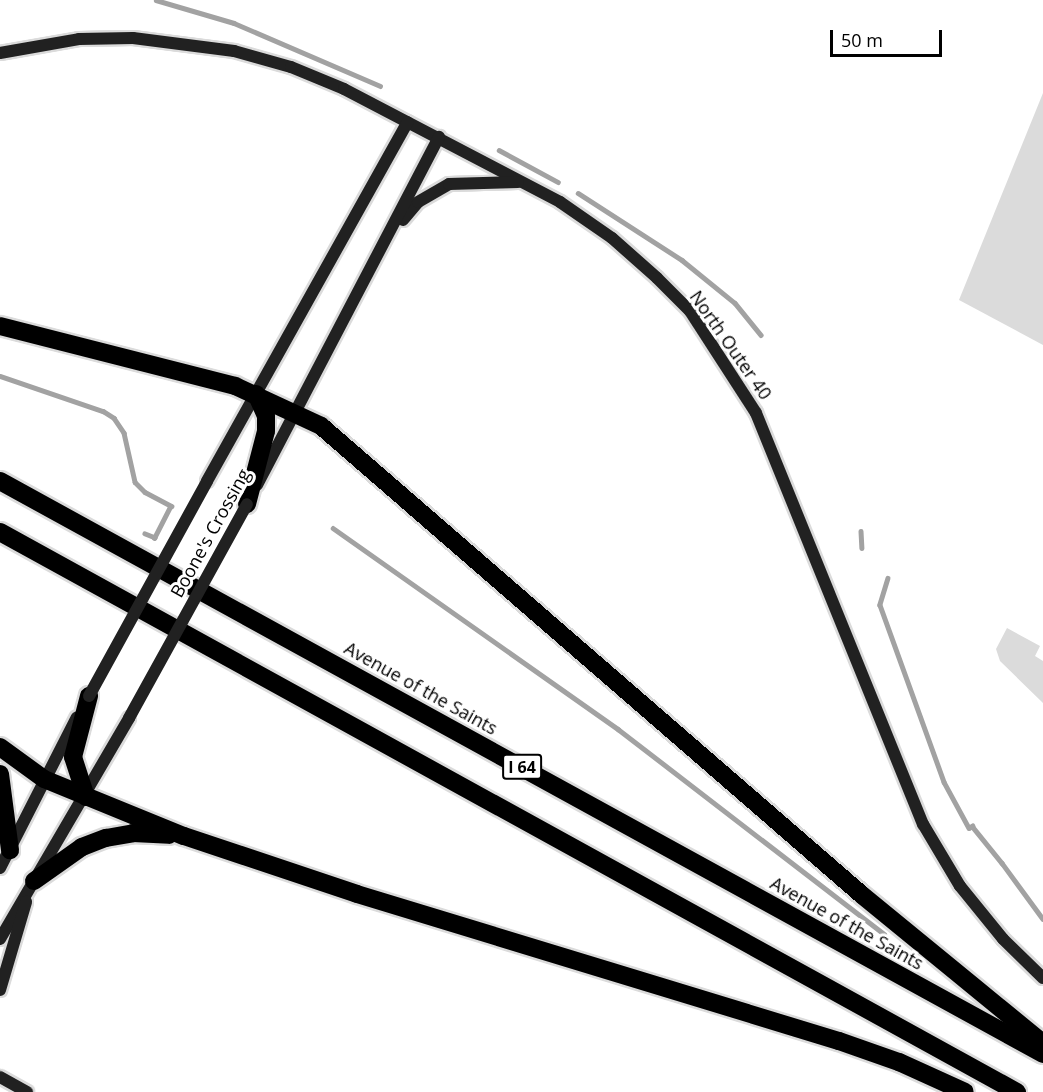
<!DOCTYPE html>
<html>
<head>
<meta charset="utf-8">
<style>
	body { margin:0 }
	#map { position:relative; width:1043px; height:1092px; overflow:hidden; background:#fff; font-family:"Open Sans",sans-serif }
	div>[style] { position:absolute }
	.green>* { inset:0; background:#dbdbdb }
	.stream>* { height:4.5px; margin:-2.25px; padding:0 2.25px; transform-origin:2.25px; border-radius:2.25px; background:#a2a2a2 }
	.roads { filter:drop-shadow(2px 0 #dbdbdb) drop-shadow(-2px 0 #dbdbdb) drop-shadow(0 2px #dbdbdb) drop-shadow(0 -2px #dbdbdb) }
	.secondary>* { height:12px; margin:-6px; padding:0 6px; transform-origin:6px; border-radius:6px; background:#212121 }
	.highway>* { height:18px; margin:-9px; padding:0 9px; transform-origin:9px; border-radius:9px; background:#000 }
	.secondary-bridge>* { height:12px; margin:-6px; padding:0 6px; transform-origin:6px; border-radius:6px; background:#212121 }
	span { translate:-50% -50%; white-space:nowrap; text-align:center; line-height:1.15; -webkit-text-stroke:6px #fff; paint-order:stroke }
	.shield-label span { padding:2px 4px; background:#fff; border:2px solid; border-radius:4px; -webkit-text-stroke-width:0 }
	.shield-label { font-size:16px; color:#000; font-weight:700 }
	.street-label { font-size:18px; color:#000 }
	.scale { position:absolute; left:830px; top:30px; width:112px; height:27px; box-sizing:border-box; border:3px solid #000; border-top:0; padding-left:8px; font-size:18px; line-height:21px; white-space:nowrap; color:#000; -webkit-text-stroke:4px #fff; paint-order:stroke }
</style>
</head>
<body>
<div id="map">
	<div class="green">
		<i style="clip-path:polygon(1043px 93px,1043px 345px,959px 300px)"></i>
		<i style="clip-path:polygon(1007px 628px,1040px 646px,1035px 656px,1043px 661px,1043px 703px,1000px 661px,996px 649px)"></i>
	</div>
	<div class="stream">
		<i style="left:156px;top:0;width:81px;rotate:16.4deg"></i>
		<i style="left:234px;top:23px;width:159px;rotate:23.3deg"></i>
		<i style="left:499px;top:150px;width:67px;rotate:28.5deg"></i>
		<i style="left:578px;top:193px;width:124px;rotate:32.8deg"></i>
		<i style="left:682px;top:260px;width:68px;rotate:39.1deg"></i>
		<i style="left:735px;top:303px;width:41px;rotate:50.9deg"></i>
		<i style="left:0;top:376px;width:109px;rotate:18.8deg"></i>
		<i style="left:103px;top:411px;width:13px;rotate:32deg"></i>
		<i style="left:114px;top:418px;width:18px;rotate:56deg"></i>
		<i style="left:124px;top:433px;width:50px;rotate:77.3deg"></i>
		<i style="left:135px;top:482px;width:14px;rotate:45deg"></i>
		<i style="left:145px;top:492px;width:30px;rotate:28deg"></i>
		<i style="left:171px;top:506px;width:36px;rotate:117deg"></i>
		<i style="left:155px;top:538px;width:11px;rotate:-158deg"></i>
		<i style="left:333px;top:528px;width:349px;rotate:35.2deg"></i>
		<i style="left:618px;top:729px;width:336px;rotate:37.6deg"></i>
		<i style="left:861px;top:531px;width:17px;rotate:87deg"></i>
		<i style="left:888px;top:578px;width:28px;rotate:107deg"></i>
		<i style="left:880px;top:605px;width:188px;rotate:70.1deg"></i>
		<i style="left:944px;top:782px;width:52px;rotate:61.5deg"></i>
		<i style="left:969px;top:828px;width:4px;rotate:-34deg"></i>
		<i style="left:972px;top:826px;width:48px;rotate:51deg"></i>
		<i style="left:1002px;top:863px;width:69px;rotate:53.8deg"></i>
	</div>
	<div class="roads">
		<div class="secondary">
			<i style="left:0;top:53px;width:80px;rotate:-10deg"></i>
			<i style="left:79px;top:39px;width:54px;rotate:-1.1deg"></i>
			<i style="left:133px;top:38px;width:102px;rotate:7.3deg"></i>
			<i style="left:234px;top:51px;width:59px;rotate:15.7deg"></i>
			<i style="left:291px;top:67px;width:57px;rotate:22.5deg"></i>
			<i style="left:344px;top:89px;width:244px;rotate:27.6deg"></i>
			<i style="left:560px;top:202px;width:63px;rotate:34.7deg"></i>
			<i style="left:612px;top:238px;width:60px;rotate:41.6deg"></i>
			<i style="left:657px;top:278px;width:47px;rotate:45deg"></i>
			<i style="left:690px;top:311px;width:121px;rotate:57.1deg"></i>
			<i style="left:756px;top:413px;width:444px;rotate:67.9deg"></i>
			<i style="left:923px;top:824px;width:72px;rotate:59.2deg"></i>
			<i style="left:960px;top:886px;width:68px;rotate:50.9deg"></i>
			<i style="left:1003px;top:939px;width:56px;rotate:44.3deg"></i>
			<i style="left:403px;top:220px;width:23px;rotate:-50deg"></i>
			<i style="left:418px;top:202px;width:36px;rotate:-30deg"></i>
			<i style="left:449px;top:184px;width:69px;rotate:-1.7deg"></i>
			<i style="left:207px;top:481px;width:411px;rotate:-60.8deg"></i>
			<i style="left:257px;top:485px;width:393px;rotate:-62.4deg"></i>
			<i style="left:0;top:868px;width:169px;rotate:-63deg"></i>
			<i style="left:0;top:939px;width:256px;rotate:-59.7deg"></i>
			<i style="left:0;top:990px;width:92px;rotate:-73.5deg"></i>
			<i style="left:0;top:1077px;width:31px;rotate:29deg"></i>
		</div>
		<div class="highway">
			<i style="left:0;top:326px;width:243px;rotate:14.3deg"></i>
			<i style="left:235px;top:386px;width:95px;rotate:24.9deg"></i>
			<i style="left:321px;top:426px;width:716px;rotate:40.92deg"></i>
			<i style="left:862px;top:895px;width:234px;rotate:39.3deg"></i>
			<i style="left:0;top:481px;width:1190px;rotate:28.78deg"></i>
			<i style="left:247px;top:504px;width:75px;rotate:-75.4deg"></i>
			<i style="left:266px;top:431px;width:15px;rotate:-90deg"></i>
			<i style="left:266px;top:416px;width:24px;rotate:-114deg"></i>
			<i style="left:0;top:532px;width:1161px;rotate:28.84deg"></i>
			<i style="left:0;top:747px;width:54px;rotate:36deg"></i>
			<i style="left:44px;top:779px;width:151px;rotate:22.2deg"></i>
			<i style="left:184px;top:836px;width:182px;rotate:18.5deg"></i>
			<i style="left:357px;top:894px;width:504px;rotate:16.96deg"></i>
			<i style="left:839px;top:1041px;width:64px;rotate:19.3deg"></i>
			<i style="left:899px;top:1062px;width:72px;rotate:24.4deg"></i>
			<i style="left:0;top:774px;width:77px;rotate:82.5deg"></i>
			<i style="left:86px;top:797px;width:42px;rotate:-108deg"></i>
			<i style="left:73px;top:757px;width:63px;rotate:-75.3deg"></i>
			<i style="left:34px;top:881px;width:59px;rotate:-35.3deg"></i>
			<i style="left:82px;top:847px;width:26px;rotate:-21deg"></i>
			<i style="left:106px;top:838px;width:27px;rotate:-10deg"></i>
			<i style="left:133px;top:833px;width:36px;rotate:3deg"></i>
		</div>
	</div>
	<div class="secondary-bridge">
		<i style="left:89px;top:696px;width:245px;rotate:-61.2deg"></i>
		<i style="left:129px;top:718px;width:244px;rotate:-61.1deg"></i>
	</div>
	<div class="shield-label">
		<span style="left:522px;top:767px">I 64</span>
	</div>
	<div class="street-label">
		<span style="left:731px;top:345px;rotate:55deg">North Outer 40</span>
		<span style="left:210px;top:533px;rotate:-61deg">Boone's Crossing</span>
		<span style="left:421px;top:688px;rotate:29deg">Avenue of the Saints</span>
		<span style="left:847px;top:923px;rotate:29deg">Avenue of the Saints</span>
	</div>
	<div class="scale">50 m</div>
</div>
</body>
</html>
